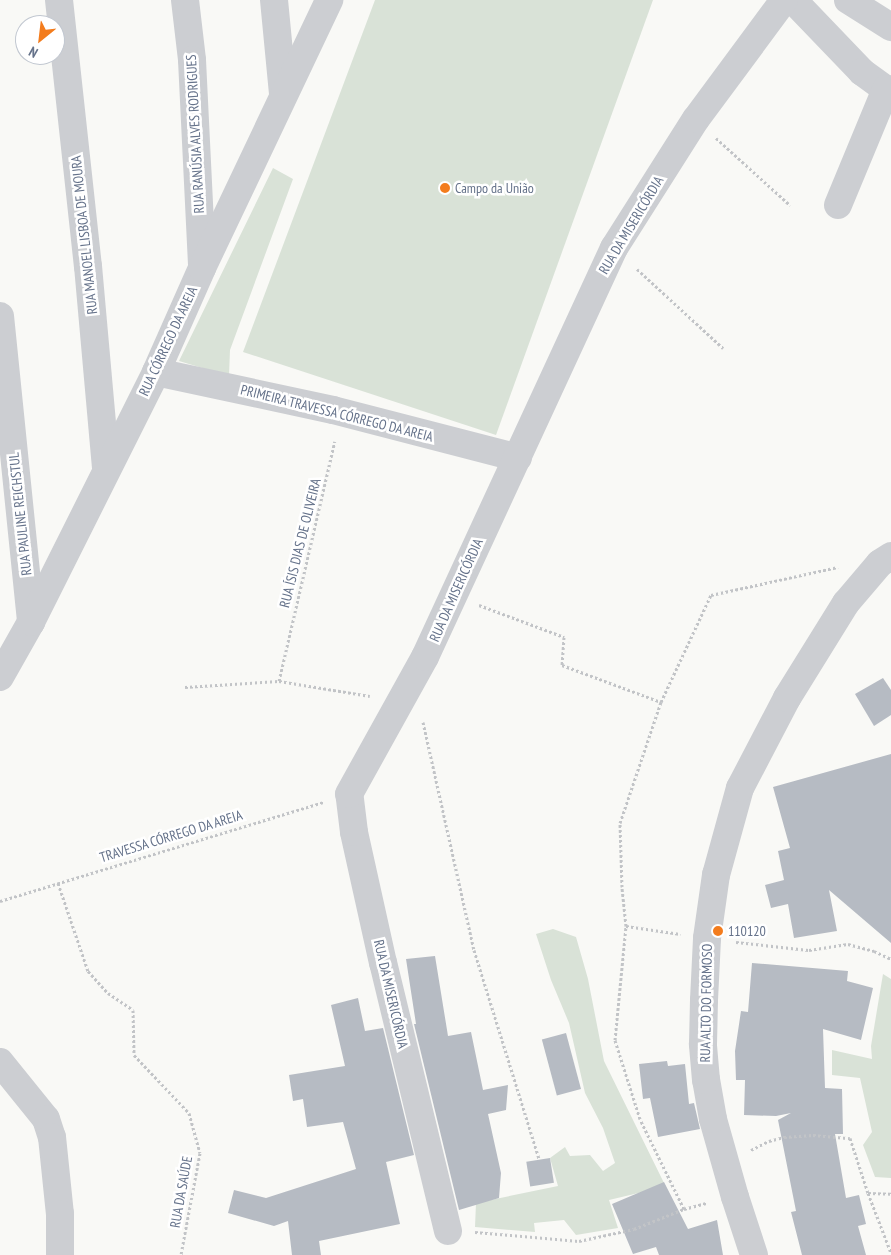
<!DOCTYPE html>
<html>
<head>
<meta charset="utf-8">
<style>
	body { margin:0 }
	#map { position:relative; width:891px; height:1255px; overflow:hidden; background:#f9f9f6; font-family:"PT Sans Narrow",sans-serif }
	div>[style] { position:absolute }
	.green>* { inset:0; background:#d9e2d7 }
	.building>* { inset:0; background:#b6bbc3; transform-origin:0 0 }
	.path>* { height:3px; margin-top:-1.5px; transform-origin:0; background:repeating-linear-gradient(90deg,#c2c4c7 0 2.5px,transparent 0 5px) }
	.minor>* { height:28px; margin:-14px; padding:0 14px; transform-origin:14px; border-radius:14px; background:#ccced2 }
	.dots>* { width:14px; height:14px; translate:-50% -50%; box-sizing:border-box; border:2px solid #fff; border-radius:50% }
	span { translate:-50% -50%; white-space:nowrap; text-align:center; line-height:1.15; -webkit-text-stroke:5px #fff; paint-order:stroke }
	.street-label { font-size:14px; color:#65728a }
	.poi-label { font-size:14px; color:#65728a }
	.left { translate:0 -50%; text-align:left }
	.north { position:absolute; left:15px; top:15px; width:50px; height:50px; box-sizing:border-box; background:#fff; border:1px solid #c1c7d0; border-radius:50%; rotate:209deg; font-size:14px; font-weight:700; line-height:20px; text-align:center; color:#65728a }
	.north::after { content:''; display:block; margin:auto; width:18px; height:22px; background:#f37c1d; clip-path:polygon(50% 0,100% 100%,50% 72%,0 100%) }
</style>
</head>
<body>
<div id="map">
	<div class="green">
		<i style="clip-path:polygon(375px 0,653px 0,496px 435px,243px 352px)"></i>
		<i style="clip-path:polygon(273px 168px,293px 179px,230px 350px,229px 376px,179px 361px)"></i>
		<i style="clip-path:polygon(553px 929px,576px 937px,588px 979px,604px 1061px,664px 1183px,647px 1191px,609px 1200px,618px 1228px,576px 1235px,564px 1220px,534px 1223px,535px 1232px,475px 1227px,476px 1203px,558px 1186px,550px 1158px,565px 1147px,570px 1156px,590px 1155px,603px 1171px,615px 1163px,603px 1128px,585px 1093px,569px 1023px,551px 980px,536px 934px)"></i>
		<i style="clip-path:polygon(883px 974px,891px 979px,891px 1178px,875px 1177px,863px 1145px,872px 1132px,860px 1078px,832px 1075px,832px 1050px,872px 1059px,871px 1046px)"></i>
	</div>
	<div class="building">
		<i style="clip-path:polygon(883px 678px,891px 690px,891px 715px,874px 726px,855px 694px)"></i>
		<i style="clip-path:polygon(891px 754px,891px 943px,829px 890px,837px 931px,794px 938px,788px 904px,771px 908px,765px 885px,784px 880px,778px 851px,790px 848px,773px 787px)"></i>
		<i style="clip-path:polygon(435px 956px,448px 1036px,471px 1032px,483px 1090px,508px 1085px,506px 1110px,488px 1114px,501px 1173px,499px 1198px,459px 1210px,414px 1024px,416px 1024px,406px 959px)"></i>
		<i style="clip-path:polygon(752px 963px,848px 971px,847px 981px,873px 988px,861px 1040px,823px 1029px,825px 1088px,842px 1089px,843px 1134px,835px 1134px,846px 1198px,859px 1195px,866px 1224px,858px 1226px,866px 1255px,802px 1255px,791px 1212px,796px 1211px,778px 1120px,791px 1113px,776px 1116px,744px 1115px,745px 1080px,736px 1080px,735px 1051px,741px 1011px,748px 1012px)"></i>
		<i style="clip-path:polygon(358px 998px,365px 1031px,383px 1028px,414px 1155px,386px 1162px,400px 1224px,319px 1241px,321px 1255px,292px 1255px,288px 1221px,274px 1226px,228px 1213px,234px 1190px,266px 1198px,356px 1169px,343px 1122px,307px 1127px,303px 1099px,293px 1101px,289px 1075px,345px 1066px,331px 1005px)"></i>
		<i style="left:566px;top:1033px;width:58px;height:25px;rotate:75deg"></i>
		<i style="clip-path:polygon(667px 1061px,668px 1066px,685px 1064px,689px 1104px,694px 1103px,700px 1129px,658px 1137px,650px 1098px,643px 1099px,639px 1064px)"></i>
		<i style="left:550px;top:1158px;width:25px;height:24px;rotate:81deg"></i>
		<i style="clip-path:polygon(664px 1182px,688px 1229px,717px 1220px,723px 1255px,659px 1255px,656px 1247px,633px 1254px,612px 1204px)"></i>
	</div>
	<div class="path">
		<i style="left:716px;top:138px;width:100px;rotate:42.2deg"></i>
		<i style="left:637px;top:269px;width:117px;rotate:42.6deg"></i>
		<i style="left:479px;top:605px;width:91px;rotate:20.6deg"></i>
		<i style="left:564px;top:637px;width:28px;rotate:94deg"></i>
		<i style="left:562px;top:665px;width:106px;rotate:20.5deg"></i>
		<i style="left:279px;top:681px;width:246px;rotate:-76.9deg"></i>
		<i style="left:185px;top:687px;width:94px;rotate:-3.7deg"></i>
		<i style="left:279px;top:681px;width:92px;rotate:9.4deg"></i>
		<i style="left:423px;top:722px;width:234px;rotate:77.4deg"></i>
		<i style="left:474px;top:950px;width:219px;rotate:72.7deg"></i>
		<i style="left:58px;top:883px;width:93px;rotate:71.2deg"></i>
		<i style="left:88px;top:971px;width:30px;rotate:48deg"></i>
		<i style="left:108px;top:993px;width:30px;rotate:34deg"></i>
		<i style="left:133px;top:1010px;width:45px;rotate:88.7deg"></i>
		<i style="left:134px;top:1055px;width:80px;rotate:46.5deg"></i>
		<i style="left:189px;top:1113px;width:41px;rotate:74.6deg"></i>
		<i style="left:200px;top:1153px;width:104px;rotate:100.6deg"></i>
		<i style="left:0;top:901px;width:338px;rotate:-17deg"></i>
		<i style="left:626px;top:926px;width:55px;rotate:8.4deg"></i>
		<i style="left:736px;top:942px;width:73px;rotate:6.3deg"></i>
		<i style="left:809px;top:950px;width:39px;rotate:-9deg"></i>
		<i style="left:848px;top:944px;width:27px;rotate:15deg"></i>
		<i style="left:874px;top:951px;width:19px;rotate:25deg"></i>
		<i style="left:751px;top:1150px;width:20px;rotate:-27deg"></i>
		<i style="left:769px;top:1141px;width:16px;rotate:-15deg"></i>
		<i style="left:784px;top:1137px;width:29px;rotate:-4deg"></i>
		<i style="left:813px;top:1135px;width:37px;rotate:5deg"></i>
		<i style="left:850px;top:1138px;width:58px;rotate:71.9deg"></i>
		<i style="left:868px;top:1193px;width:64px;rotate:69deg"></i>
		<i style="left:868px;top:1193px;width:23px;rotate:2deg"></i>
		<i style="left:684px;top:1209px;width:100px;rotate:-116.1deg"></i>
		<i style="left:640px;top:1119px;width:83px;rotate:-107.6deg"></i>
		<i style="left:615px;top:1040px;width:115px;rotate:-84.5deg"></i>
		<i style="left:626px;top:926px;width:39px;rotate:-96deg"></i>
		<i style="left:622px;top:887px;width:64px;rotate:-91.8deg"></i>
		<i style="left:620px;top:823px;width:128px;rotate:-71.3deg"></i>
		<i style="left:661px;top:702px;width:118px;rotate:-65deg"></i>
		<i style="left:711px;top:595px;width:130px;rotate:-12.4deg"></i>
		<i style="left:475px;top:1232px;width:104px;rotate:4.9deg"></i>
		<i style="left:579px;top:1241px;width:56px;rotate:-12.3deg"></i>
		<i style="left:634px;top:1229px;width:54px;rotate:-21.8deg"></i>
		<i style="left:684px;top:1209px;width:24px;rotate:-15deg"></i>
	</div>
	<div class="minor">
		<i style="left:59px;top:0;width:268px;rotate:83.8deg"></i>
		<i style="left:88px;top:266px;width:204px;rotate:84.9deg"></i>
		<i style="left:185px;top:0;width:60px;rotate:83.3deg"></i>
		<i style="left:192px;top:60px;width:205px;rotate:87.2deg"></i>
		<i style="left:274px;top:0;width:94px;rotate:84.5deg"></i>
		<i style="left:793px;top:0;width:100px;rotate:46.2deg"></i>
		<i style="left:862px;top:72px;width:36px;rotate:36deg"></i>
		<i style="left:848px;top:0;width:51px;rotate:32.1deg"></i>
		<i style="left:838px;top:205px;width:126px;rotate:-67.5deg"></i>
		<i style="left:0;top:316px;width:308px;rotate:84.2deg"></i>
		<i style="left:156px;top:372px;width:181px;rotate:12.1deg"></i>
		<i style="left:333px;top:410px;width:191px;rotate:14.5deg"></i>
		<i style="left:0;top:677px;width:63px;rotate:-60.6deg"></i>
		<i style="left:31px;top:622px;width:280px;rotate:-63.4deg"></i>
		<i style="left:156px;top:372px;width:114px;rotate:-66.1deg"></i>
		<i style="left:202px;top:268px;width:297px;rotate:-64.6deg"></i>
		<i style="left:0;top:1062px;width:73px;rotate:51.1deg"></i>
		<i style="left:46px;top:1119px;width:19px;rotate:72deg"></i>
		<i style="left:52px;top:1137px;width:77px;rotate:84.1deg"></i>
		<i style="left:60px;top:1214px;width:41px;rotate:90deg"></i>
		<i style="left:448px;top:1231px;width:276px;rotate:-103.6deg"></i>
		<i style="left:383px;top:963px;width:134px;rotate:-102.5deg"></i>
		<i style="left:354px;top:832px;width:38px;rotate:-97deg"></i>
		<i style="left:349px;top:794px;width:157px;rotate:-61deg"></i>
		<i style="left:425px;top:657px;width:451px;rotate:-65.2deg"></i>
		<i style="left:614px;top:248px;width:153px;rotate:-57.6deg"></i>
		<i style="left:696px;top:119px;width:148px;rotate:-53.5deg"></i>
		<i style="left:754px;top:1255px;width:61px;rotate:-108.1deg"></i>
		<i style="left:735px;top:1197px;width:81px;rotate:-105.8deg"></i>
		<i style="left:713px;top:1119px;width:40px;rotate:-100deg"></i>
		<i style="left:706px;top:1080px;width:36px;rotate:-95deg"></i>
		<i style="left:703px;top:1044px;width:44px;rotate:-88.7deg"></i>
		<i style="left:704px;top:1000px;width:62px;rotate:-87.2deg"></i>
		<i style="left:707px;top:938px;width:64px;rotate:-81.9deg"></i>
		<i style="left:716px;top:875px;width:90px;rotate:-74.6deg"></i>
		<i style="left:740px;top:788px;width:102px;rotate:-62.4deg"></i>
		<i style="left:787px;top:698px;width:112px;rotate:-58.2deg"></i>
		<i style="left:846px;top:603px;width:52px;rotate:-49.6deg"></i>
		<i style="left:880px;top:563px;width:13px;rotate:-32deg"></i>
	</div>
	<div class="dots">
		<i style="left:445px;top:188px;background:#f37c1d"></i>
		<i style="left:718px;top:931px;background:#f37c1d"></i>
	</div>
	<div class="street-label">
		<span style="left:195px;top:134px;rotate:-93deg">RUA RANÚSIA ALVES RODRIGUES</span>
		<span style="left:631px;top:225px;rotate:-59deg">RUA DA MISERICÓRDIA</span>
		<span style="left:84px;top:235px;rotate:-96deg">RUA MANOEL LISBOA DE MOURA</span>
		<span style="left:168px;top:341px;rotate:-65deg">RUA CÓRREGO DA AREIA</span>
		<span style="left:337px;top:413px;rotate:14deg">PRIMEIRA TRAVESSA CÓRREGO DA AREIA</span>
		<span style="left:20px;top:514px;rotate:-96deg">RUA PAULINE REICHSTUL</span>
		<span style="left:300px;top:543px;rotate:-76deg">RUA ÍSIS DIAS DE OLIVEIRA</span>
		<span style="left:456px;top:590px;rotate:-66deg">RUA DA MISERICÓRDIA</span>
		<span style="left:171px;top:836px;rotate:-17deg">TRAVESSA CÓRREGO DA AREIA</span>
		<span style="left:391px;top:994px;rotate:77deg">RUA DA MISERICÓRDIA</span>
		<span style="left:706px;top:1003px;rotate:-89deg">RUA ALTO DO FORMOSO</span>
		<span style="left:181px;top:1192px;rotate:-80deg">RUA DA SAÚDE</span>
	</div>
	<div class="poi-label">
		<span class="left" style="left:455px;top:188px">Campo da União</span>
		<span class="left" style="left:728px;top:931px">110120</span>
	</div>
	<div class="north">N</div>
</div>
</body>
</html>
